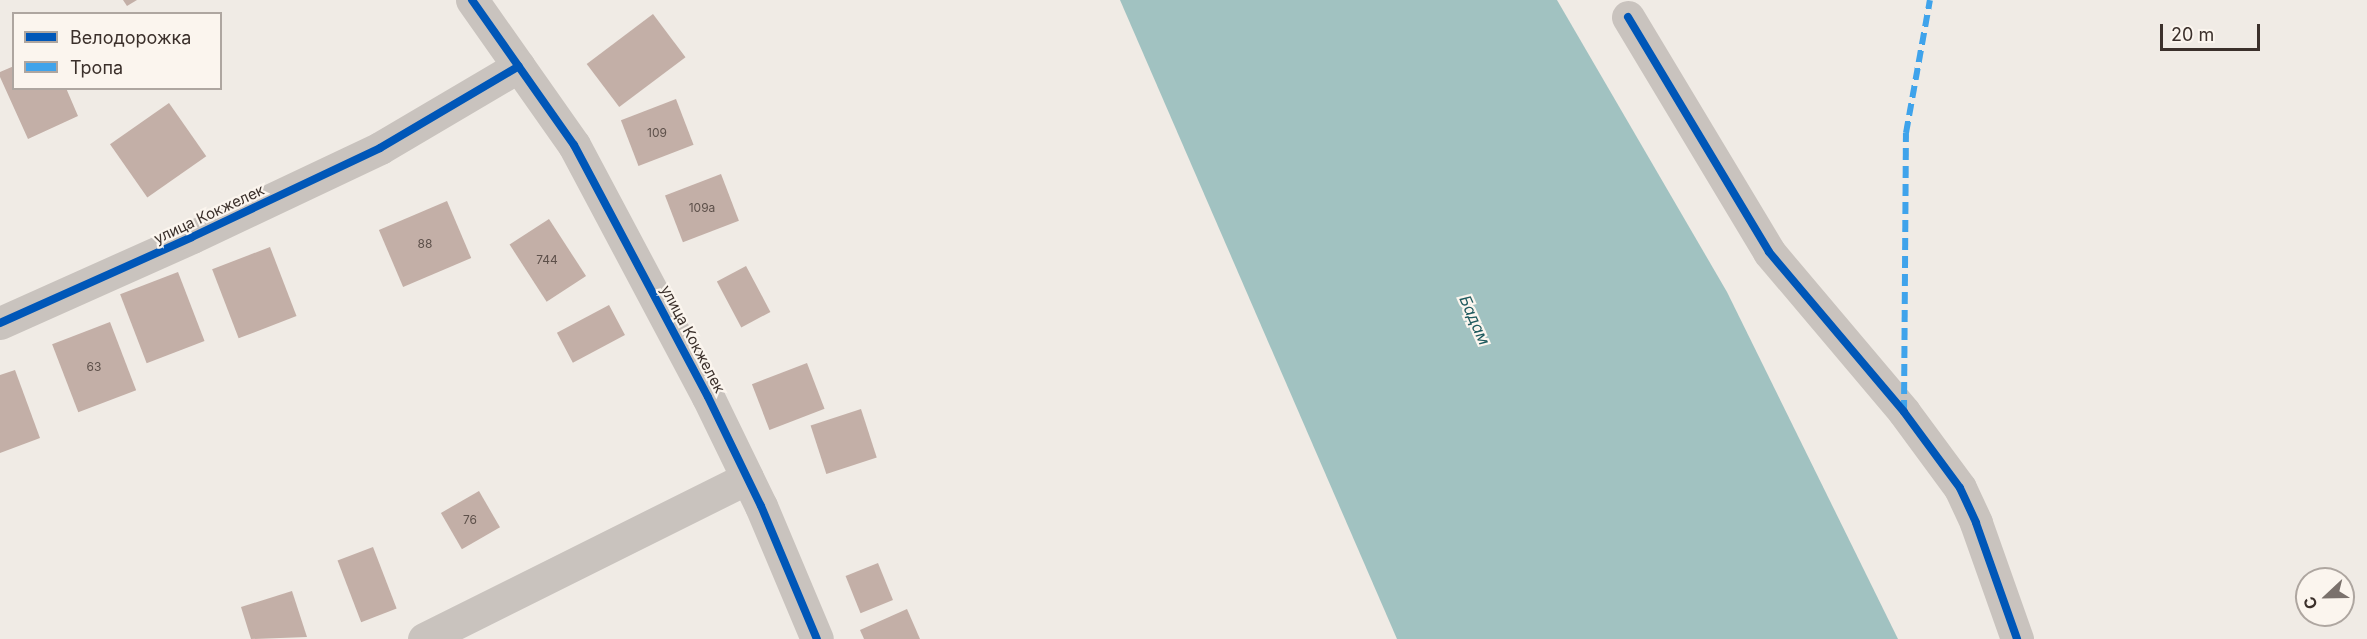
<!DOCTYPE html>
<html>
<head>
<meta charset="utf-8">
<style>
	body { margin:0 }
	#map { position:relative; width:2367px; height:639px; overflow:hidden; background:#f0ebe5; font-family:Inter,sans-serif }
	div>[style] { position:absolute }
	.water>* { inset:0; background:#a1c2c1 }
	.building>* { inset:0; background:#c3afa7; transform-origin:0 0 }
	.street>* { height:33px; margin:-16.5px; padding:0 16.5px; transform-origin:16.5px; border-radius:16.5px; background:#c9c3be }
	.quiet>* { height:6px; margin-top:-3px; transform-origin:0; background:repeating-linear-gradient(90deg,#3fa3eb 0 12px,transparent 0 18px) }
	.cycleway>* { height:8px; margin:-4px; padding:0 4px; transform-origin:4px; border-radius:4px; background:#0057b8 }
	span { translate:-50% -50%; white-space:nowrap; text-align:center; line-height:1.15; -webkit-text-stroke:4.5px #fbf5ee; paint-order:stroke }
	.number-label { font-size:12px; color:#5d504a }
	.number-label span { -webkit-text-stroke-width:0 }
	.street-label { font-size:15px; color:#3b302b }
	.water-label { font-size:16px; color:#1f5a5e; font-style:italic }
	.legend { position:absolute; left:12px; top:12px; width:210px; height:78px; box-sizing:border-box; background:#fbf5ee; border:2px solid #aea6a0; margin:0; padding:8px 10px; list-style:none; font-size:18px; color:#3b302b }
	.legend li { display:flex; align-items:center; gap:12px; height:30px }
	.legend b { width:30px; border:2px solid #aea6a0 }
	.north { position:absolute; left:2295px; top:567px; width:60px; height:60px; box-sizing:border-box; background:#fbf5ee; border:2px solid #aea6a0; border-radius:50%; rotate:248deg; font-size:16px; font-weight:700; line-height:24px; text-align:center; color:#3b302b }
	.north::after { content:''; display:block; margin:auto; width:21px; height:27px; background:#7a716c; clip-path:polygon(50% 0,100% 100%,50% 72%,0 100%) }
	.scale { position:absolute; left:2160px; top:24px; width:100px; height:27px; box-sizing:border-box; border:3px solid #3b302b; border-top:0; padding-left:8px; font-size:18px; line-height:21px; white-space:nowrap; color:#3b302b; -webkit-text-stroke:4px #fbf5ee; paint-order:stroke }
</style>
</head>
<body>
<div id="map">
	<div class="water">
		<i style="clip-path:polygon(1120px 0,1557px 0,1727px 292px,1898px 639px,1397px 639px)"></i>
	</div>
	<div class="building">
		<i style="clip-path:polygon(123px 0,137px 0,127px 6px)"></i>
		<i style="left:653px;top:14px;width:54px;height:83px;rotate:53deg"></i>
		<i style="clip-path:polygon(14px 66px,14px 88px,66px 88px,78px 116px,28px 139px,0 77px,0 72px)"></i>
		<i style="left:676px;top:99px;width:49px;height:59px;rotate:69deg"></i>
		<i style="left:169px;top:103px;width:65px;height:72px;rotate:55deg"></i>
		<i style="left:721px;top:174px;width:50px;height:60px;rotate:69deg"></i>
		<i style="left:447px;top:201px;width:62px;height:74px;rotate:67deg"></i>
		<i style="left:549px;top:219px;width:68px;height:47px;rotate:57deg"></i>
		<i style="left:270px;top:247px;width:74px;height:62px;rotate:69deg"></i>
		<i style="left:746px;top:266px;width:52px;height:33px;rotate:62deg"></i>
		<i style="left:178px;top:272px;width:74px;height:62px;rotate:69deg"></i>
		<i style="left:609px;top:305px;width:34px;height:59px;rotate:62deg"></i>
		<i style="left:110px;top:322px;width:73px;height:62px;rotate:69deg"></i>
		<i style="left:807px;top:363px;width:49px;height:59px;rotate:69deg"></i>
		<i style="clip-path:polygon(15px 370px,40px 438px,0 453px,0 375px)"></i>
		<i style="left:861px;top:409px;width:51px;height:53px;rotate:72deg"></i>
		<i style="left:479px;top:491px;width:42px;height:44px;rotate:60deg"></i>
		<i style="left:373px;top:547px;width:66px;height:38px;rotate:69deg"></i>
		<i style="left:878px;top:563px;width:40px;height:35px;rotate:68deg"></i>
		<i style="clip-path:polygon(292px 591px,307px 637px,251px 639px,241px 607px)"></i>
		<i style="clip-path:polygon(907px 609px,920px 639px,864px 639px,860px 630px)"></i>
	</div>
	<div class="street">
		<i style="left:472px;top:0;width:177px;rotate:54.9deg"></i>
		<i style="left:574px;top:145px;width:285px;rotate:62deg"></i>
		<i style="left:708px;top:397px;width:121px;rotate:64.1deg"></i>
		<i style="left:761px;top:506px;width:144px;rotate:67.2deg"></i>
		<i style="left:1628px;top:17px;width:274px;rotate:59deg"></i>
		<i style="left:1769px;top:252px;width:209px;rotate:49.8deg"></i>
		<i style="left:1904px;top:412px;width:94px;rotate:53.6deg"></i>
		<i style="left:1960px;top:488px;width:38px;rotate:65deg"></i>
		<i style="left:1976px;top:523px;width:123px;rotate:70.5deg"></i>
		<i style="left:0;top:323px;width:210px;rotate:-24.1deg"></i>
		<i style="left:192px;top:237px;width:208px;rotate:-25.3deg"></i>
		<i style="left:380px;top:148px;width:161px;rotate:-30.5deg"></i>
		<i style="left:424px;top:639px;width:361px;rotate:-26.5deg"></i>
	</div>
	<div class="quiet">
		<i style="left:1904px;top:412px;width:279px;rotate:-89.6deg"></i>
		<i style="left:1906px;top:133px;width:135px;rotate:-79.8deg"></i>
	</div>
	<div class="cycleway">
		<i style="left:472px;top:0;width:177px;rotate:54.9deg"></i>
		<i style="left:574px;top:145px;width:285px;rotate:62deg"></i>
		<i style="left:708px;top:397px;width:121px;rotate:64.1deg"></i>
		<i style="left:761px;top:506px;width:144px;rotate:67.2deg"></i>
		<i style="left:1628px;top:17px;width:274px;rotate:59deg"></i>
		<i style="left:1769px;top:252px;width:209px;rotate:49.8deg"></i>
		<i style="left:1904px;top:412px;width:94px;rotate:53.6deg"></i>
		<i style="left:1960px;top:488px;width:38px;rotate:65deg"></i>
		<i style="left:1976px;top:523px;width:123px;rotate:70.5deg"></i>
		<i style="left:0;top:323px;width:210px;rotate:-24.1deg"></i>
		<i style="left:192px;top:237px;width:208px;rotate:-25.3deg"></i>
		<i style="left:380px;top:148px;width:161px;rotate:-30.5deg"></i>
	</div>
	<div class="number-label">
		<span style="left:657px;top:133px">109</span>
		<span style="left:702px;top:208px">109а</span>
		<span style="left:425px;top:244px">88</span>
		<span style="left:547px;top:260px">744</span>
		<span style="left:94px;top:367px">63</span>
		<span style="left:470px;top:520px">76</span>
	</div>
	<div class="street-label">
		<span style="left:209px;top:214px;rotate:-25deg">улица Кокжелек</span>
		<span style="left:693px;top:339px;rotate:62deg">улица Кокжелек</span>
	</div>
	<div class="water-label">
		<span style="left:1475px;top:320px;rotate:66deg">Бадам</span>
	</div>
	<ul class="legend">
	<li><b style="height:8px;background:#0057b8"></b>Велодорожка</li>
	<li><b style="height:8px;background:#3fa3eb"></b>Тропа</li>
	</ul>
	<div class="north">С</div>
	<div class="scale">20 m</div>
</div>
</body>
</html>
